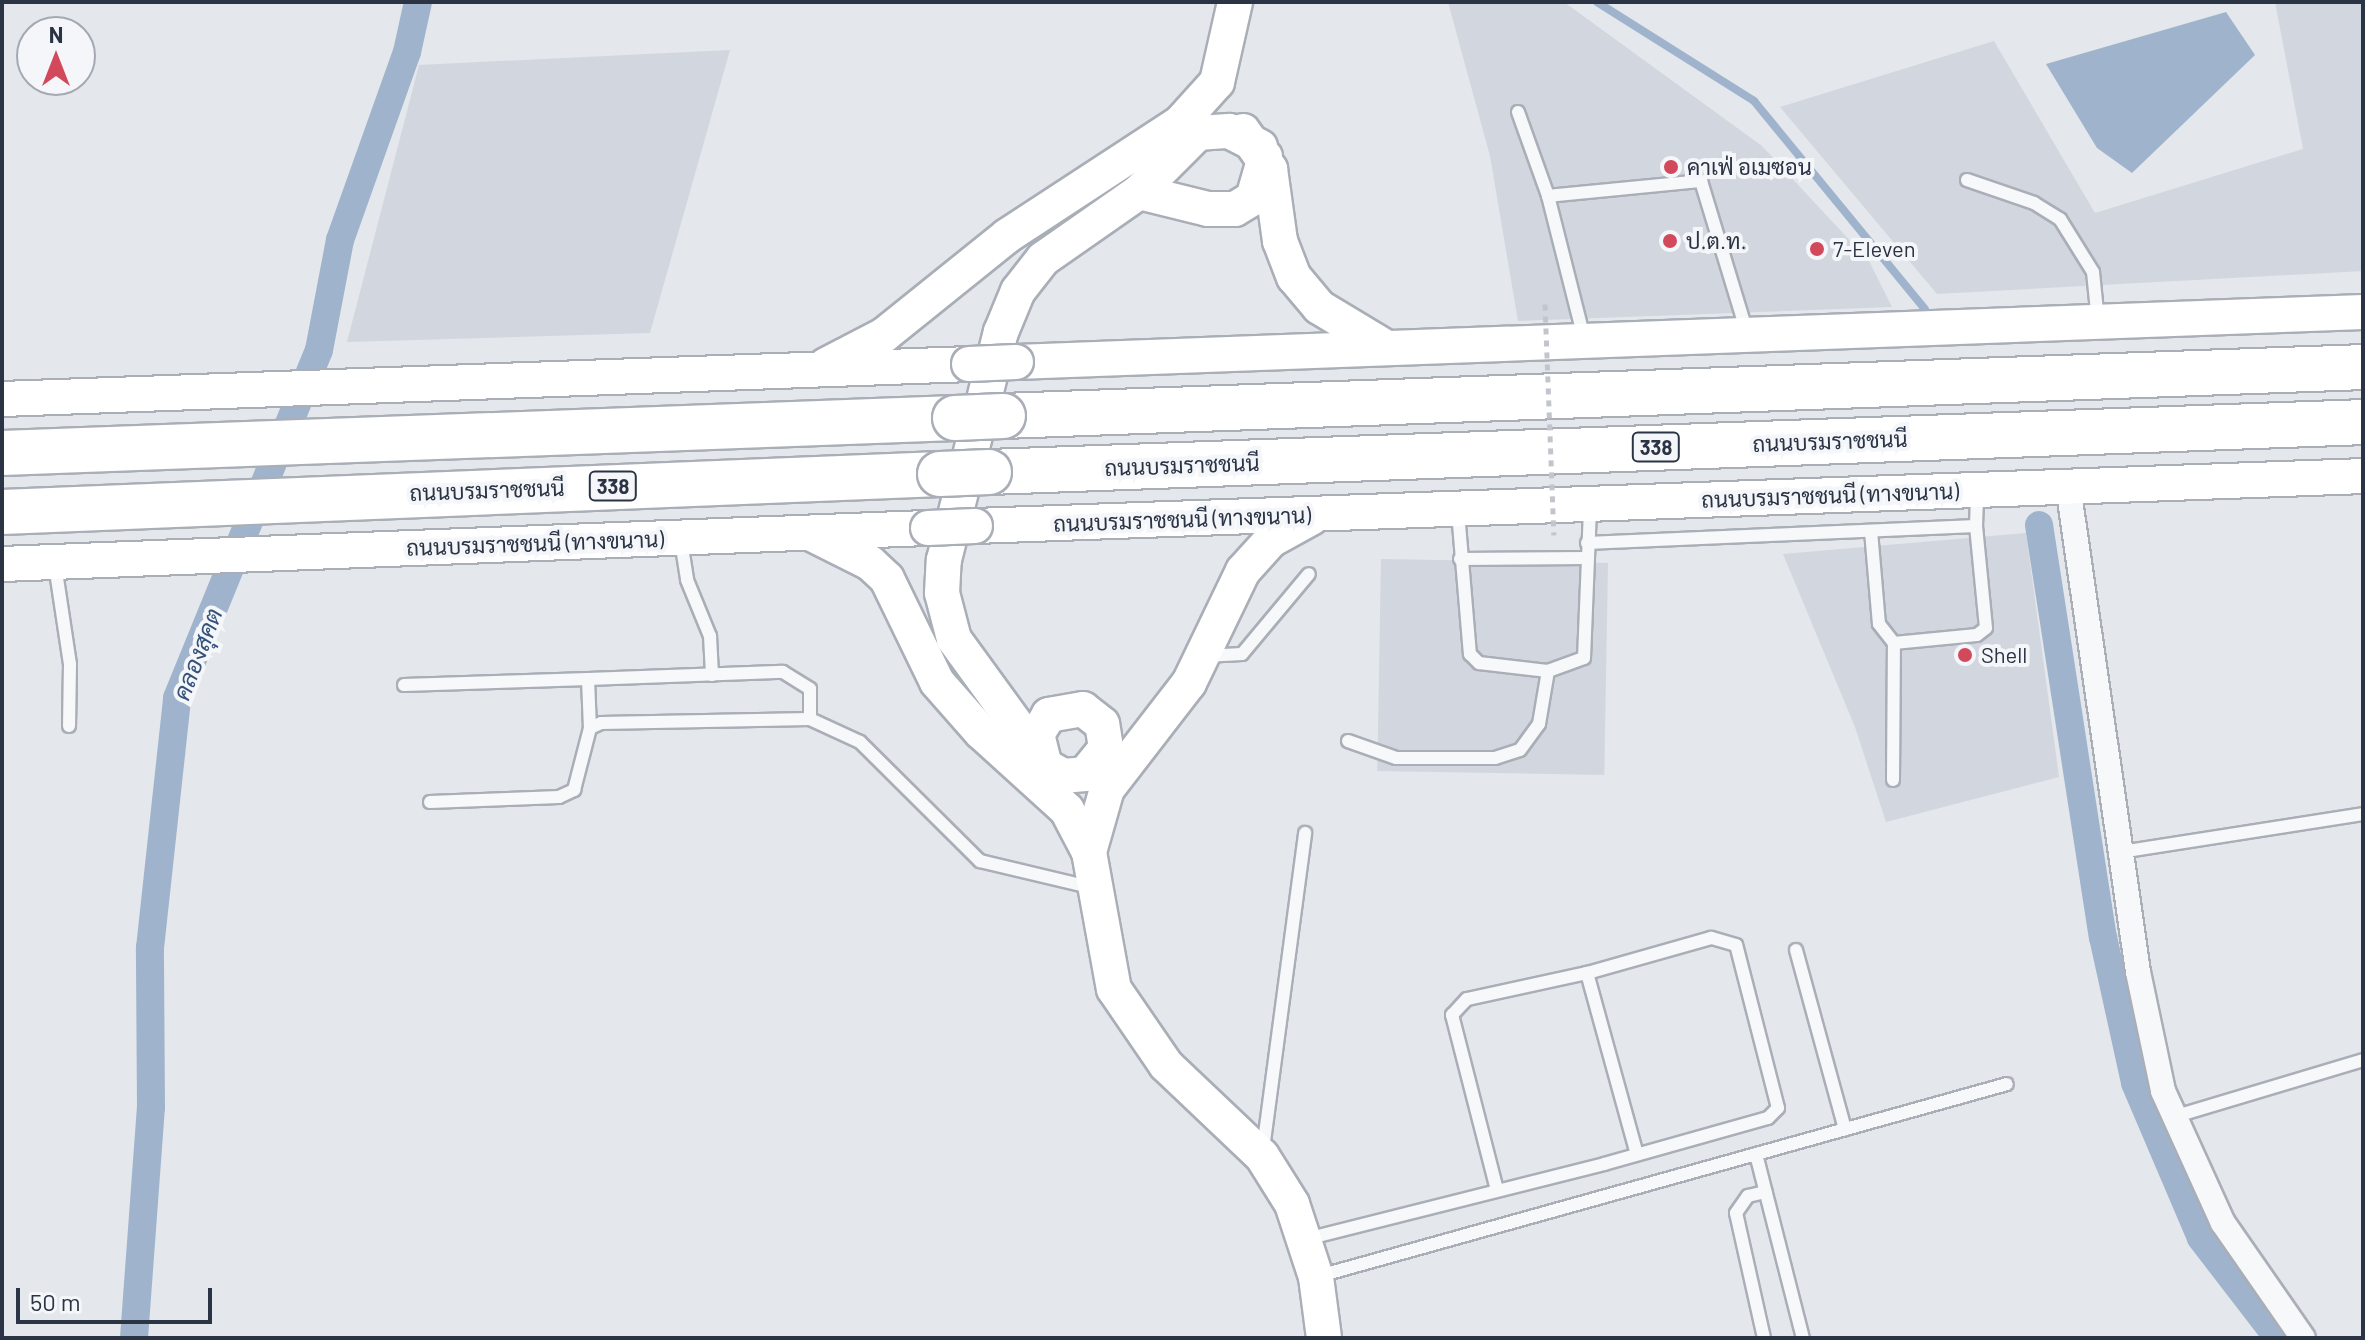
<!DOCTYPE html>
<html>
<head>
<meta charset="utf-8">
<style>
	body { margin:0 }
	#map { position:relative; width:2365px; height:1340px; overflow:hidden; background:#e4e7ec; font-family:Barlow,Sarabun,sans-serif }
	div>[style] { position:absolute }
	.built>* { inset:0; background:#d2d6de; transform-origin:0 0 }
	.water>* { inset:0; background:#9fb4cc }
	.stream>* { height:8px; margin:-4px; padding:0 4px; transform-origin:4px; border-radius:4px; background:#9fb4cc }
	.canal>* { height:28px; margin:-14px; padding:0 14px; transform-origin:14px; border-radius:14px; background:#9fb4cc }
	.roads { filter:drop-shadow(2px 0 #a9aeb7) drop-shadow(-2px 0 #a9aeb7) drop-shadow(0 2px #a9aeb7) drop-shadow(0 -2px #a9aeb7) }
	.lane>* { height:12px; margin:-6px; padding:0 6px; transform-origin:6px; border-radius:6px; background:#f7f8fa }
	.street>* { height:24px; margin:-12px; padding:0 12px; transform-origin:12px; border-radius:12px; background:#f7f8fa }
	.secondary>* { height:34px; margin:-17px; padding:0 17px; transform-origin:17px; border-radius:17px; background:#fff }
	.highway>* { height:44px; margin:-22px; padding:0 22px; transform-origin:22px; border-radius:22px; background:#fff }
	.path-bridge>* { height:5px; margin-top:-2.5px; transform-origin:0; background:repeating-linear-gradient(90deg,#c2c5cb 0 6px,transparent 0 12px) }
	.bridges { filter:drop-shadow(2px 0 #a9aeb7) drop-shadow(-2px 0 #a9aeb7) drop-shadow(0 2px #a9aeb7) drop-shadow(0 -2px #a9aeb7) }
	.secondary-bridge>* { height:34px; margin:-17px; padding:0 17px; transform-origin:17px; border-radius:17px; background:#fff }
	.highway-bridge>* { height:44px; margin:-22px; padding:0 22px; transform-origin:22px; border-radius:22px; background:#fff }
	.dots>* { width:22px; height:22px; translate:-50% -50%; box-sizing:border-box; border:4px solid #f4f6f9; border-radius:50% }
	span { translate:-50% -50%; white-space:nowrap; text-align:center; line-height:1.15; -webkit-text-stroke:8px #f4f6f9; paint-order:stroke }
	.shield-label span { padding:2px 6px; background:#f4f6f9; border:2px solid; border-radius:6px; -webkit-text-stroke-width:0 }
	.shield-label { font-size:20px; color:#2b3445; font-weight:700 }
	.poi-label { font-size:22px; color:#2b3445 }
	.left { translate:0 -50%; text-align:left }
	.street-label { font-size:22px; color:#2b3445 }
	.water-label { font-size:24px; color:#34527a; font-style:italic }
	.frame { position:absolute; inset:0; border:4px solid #2b3445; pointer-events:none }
	.north { position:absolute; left:16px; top:16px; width:80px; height:80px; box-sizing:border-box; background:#f4f6f9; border:2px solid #a4a8b1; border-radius:50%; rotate:0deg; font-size:22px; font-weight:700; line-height:32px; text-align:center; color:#2b3445 }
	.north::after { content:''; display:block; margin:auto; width:28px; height:36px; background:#d1495b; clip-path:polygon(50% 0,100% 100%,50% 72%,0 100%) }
	.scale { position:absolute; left:16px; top:1288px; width:196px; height:36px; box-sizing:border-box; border:4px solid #2b3445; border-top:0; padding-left:10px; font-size:24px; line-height:28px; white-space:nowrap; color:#2b3445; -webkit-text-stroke:6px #f4f6f9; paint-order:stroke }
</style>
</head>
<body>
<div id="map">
	<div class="built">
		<i style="clip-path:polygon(1448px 2px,1564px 2px,1762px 146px,1869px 261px,1892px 307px,1518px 321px,1490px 156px)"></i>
		<i style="clip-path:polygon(2275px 2px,2363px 2px,2363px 271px,1937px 294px,1780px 107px,1994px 41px,2095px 213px,2303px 149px)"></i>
		<i style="clip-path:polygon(730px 50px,650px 333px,347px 342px,419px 65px)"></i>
		<i style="clip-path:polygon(2026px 533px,2059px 777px,1886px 822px,1855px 727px,1783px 554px)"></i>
		<i style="left:1381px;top:559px;width:227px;height:212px;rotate:1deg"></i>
	</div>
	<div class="water">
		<i style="clip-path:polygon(2226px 12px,2255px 55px,2132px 173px,2097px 148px,2046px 64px)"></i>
	</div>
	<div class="stream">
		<i style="left:1597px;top:2px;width:186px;rotate:32.2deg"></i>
		<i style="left:1754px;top:101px;width:269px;rotate:50.6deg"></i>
	</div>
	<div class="canal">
		<i style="left:2039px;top:525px;width:417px;rotate:81.2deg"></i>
		<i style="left:2103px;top:937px;width:149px;rotate:77.6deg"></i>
		<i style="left:2135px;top:1083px;width:168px;rotate:66.9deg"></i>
		<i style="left:2201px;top:1238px;width:126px;rotate:52.4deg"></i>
		<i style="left:134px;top:1338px;width:232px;rotate:-85.8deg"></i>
		<i style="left:151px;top:1107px;width:159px;rotate:-90.4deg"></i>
		<i style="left:150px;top:948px;width:251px;rotate:-83.8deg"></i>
		<i style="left:177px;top:698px;width:376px;rotate:-67.8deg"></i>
		<i style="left:319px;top:350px;width:112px;rotate:-79.2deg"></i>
		<i style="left:340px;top:240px;width:200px;rotate:-70.4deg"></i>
		<i style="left:407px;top:52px;width:51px;rotate:-77.6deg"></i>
	</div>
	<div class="roads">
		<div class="lane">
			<i style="left:1518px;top:112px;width:89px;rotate:70.3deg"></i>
			<i style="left:1967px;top:180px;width:71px;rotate:18.9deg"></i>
			<i style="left:2034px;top:203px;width:31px;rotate:32deg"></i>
			<i style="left:2060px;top:219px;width:62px;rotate:58.1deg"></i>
			<i style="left:2093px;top:272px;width:49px;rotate:84.2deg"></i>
			<i style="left:1584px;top:338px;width:146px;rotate:-104.2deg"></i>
			<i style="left:1548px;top:196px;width:154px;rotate:-5.6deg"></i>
			<i style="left:1701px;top:181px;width:158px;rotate:73.1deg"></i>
			<i style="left:1458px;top:512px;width:143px;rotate:85.2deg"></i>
			<i style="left:1470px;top:654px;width:13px;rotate:45deg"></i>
			<i style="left:1479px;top:663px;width:69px;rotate:6.6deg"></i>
			<i style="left:1548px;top:671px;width:38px;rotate:-20deg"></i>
			<i style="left:1584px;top:658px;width:151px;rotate:-87.7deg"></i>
			<i style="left:1871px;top:531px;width:93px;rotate:85.1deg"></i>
			<i style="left:1879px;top:624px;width:24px;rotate:52deg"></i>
			<i style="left:1894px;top:643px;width:83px;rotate:-5.5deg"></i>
			<i style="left:1977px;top:635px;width:11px;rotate:-38deg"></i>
			<i style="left:1986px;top:628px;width:102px;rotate:-95.6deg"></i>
			<i style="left:681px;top:541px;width:39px;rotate:81deg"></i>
			<i style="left:687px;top:580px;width:61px;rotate:67.7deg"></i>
			<i style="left:710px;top:636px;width:39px;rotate:87deg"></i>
			<i style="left:1587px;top:543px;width:389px;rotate:-2.5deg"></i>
			<i style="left:1976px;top:526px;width:34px;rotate:-88deg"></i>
			<i style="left:1460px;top:559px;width:126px;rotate:-0.5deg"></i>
			<i style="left:55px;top:565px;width:100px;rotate:81.4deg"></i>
			<i style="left:70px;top:664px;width:62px;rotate:90.9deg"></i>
			<i style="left:1205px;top:656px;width:37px;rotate:-3deg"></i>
			<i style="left:1242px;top:654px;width:104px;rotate:-50.1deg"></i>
			<i style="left:588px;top:679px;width:195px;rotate:-2.1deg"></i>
			<i style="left:783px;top:672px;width:32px;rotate:32deg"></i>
			<i style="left:810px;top:689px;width:30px;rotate:90deg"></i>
			<i style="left:404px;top:685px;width:184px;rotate:-1.9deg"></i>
			<i style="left:588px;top:679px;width:49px;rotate:87.7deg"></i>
			<i style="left:1348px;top:741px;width:51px;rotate:19.5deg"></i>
			<i style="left:1396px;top:758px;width:99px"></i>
			<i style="left:1495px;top:758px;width:26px;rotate:-18deg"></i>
			<i style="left:1520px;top:750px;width:32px;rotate:-54deg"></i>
			<i style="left:1539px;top:724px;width:54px;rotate:-80.4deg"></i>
			<i style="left:1893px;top:780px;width:137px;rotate:-89.6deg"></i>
			<i style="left:430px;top:802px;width:129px;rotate:-2.2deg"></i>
			<i style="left:559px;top:797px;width:17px;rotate:-25deg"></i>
			<i style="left:574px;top:790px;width:64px;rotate:-75.5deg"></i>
			<i style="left:590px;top:728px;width:12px;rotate:-24deg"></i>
			<i style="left:601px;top:723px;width:209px;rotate:-1.1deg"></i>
			<i style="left:810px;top:719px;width:55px;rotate:24.7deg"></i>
			<i style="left:860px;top:742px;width:169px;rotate:44.8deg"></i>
			<i style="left:980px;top:861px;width:116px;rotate:13.4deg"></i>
			<i style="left:2121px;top:852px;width:245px;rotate:-8.9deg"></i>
			<i style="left:1796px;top:950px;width:186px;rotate:74.7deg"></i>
			<i style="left:2173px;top:1117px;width:198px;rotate:-16.7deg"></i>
			<i style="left:1263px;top:1149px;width:319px;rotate:-82.4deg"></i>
			<i style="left:1756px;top:1154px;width:190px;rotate:75.7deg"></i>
			<i style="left:1497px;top:1190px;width:181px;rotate:-104.4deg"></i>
			<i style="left:1452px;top:1015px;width:22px;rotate:-47deg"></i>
			<i style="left:1467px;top:999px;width:123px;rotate:-12.2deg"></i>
			<i style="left:1587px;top:973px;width:188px;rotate:74.6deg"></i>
			<i style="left:1306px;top:1239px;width:307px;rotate:-14.1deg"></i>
			<i style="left:1604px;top:1164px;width:170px;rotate:-15.7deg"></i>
			<i style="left:1768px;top:1118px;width:14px;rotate:-45deg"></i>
			<i style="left:1778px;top:1108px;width:168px;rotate:-104.4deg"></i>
			<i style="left:1736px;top:945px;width:26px;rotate:-164deg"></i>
			<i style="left:1711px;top:938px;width:129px;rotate:164.2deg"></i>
			<i style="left:1319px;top:1276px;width:714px;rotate:-15.59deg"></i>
			<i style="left:1764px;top:1338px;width:128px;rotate:-102.6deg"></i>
			<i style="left:1736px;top:1213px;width:21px;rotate:-55deg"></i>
			<i style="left:1748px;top:1196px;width:18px;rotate:-13deg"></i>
		</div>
		<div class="street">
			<i style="left:2068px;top:486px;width:491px;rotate:81.8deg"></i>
			<i style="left:2138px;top:972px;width:122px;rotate:78.1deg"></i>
			<i style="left:2163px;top:1091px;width:145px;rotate:65.6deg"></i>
			<i style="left:2223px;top:1223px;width:140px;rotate:55.2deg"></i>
		</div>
		<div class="secondary">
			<i style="left:1243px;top:131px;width:47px;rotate:54.6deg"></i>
			<i style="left:1270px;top:169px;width:73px;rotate:82.1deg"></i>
			<i style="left:1280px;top:241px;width:39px;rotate:69deg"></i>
			<i style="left:1294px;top:277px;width:39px;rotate:50deg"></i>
			<i style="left:1319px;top:307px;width:79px;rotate:31.1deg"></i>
			<i style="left:1139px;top:192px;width:71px;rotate:13.8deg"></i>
			<i style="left:1208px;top:209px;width:27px"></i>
			<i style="left:1235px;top:209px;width:21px;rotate:-31deg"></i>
			<i style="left:1253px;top:198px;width:43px;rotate:-73.7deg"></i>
			<i style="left:1016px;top:362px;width:1348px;rotate:-2.13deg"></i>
			<i style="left:826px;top:365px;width:65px;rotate:-27.3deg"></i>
			<i style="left:884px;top:335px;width:158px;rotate:-38.8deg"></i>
			<i style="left:1007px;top:236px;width:208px;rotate:-33.2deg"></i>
			<i style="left:1181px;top:122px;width:54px;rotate:-48deg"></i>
			<i style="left:1217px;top:82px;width:82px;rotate:-77.3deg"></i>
			<i style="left:2px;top:399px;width:968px;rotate:-2.07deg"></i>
			<i style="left:975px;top:526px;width:1389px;rotate:-2.06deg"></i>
			<i style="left:810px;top:533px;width:67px;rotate:26.6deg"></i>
			<i style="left:870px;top:563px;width:23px;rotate:43deg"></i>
			<i style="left:887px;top:579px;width:114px;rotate:64.1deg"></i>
			<i style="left:937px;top:682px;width:67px;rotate:48.7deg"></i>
			<i style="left:981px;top:732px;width:116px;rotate:42.2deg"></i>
			<i style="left:1067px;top:810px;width:47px;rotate:62.4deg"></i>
			<i style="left:1089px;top:852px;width:139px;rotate:79.7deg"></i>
			<i style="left:1114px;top:989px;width:92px;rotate:55.6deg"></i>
			<i style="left:1166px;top:1065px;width:132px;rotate:43.5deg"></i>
			<i style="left:1262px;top:1156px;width:57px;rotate:58deg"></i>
			<i style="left:1292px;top:1204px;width:77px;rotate:71.8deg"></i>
			<i style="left:1316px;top:1277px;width:62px;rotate:82.5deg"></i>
			<i style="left:2px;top:564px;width:927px;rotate:-2.23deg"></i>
			<i style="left:1028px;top:756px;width:40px;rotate:29.7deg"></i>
			<i style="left:1063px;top:776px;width:22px;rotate:-5deg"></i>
			<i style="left:1085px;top:774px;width:33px;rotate:-51deg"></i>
			<i style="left:1106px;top:748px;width:24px;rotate:-99deg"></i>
			<i style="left:1102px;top:724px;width:24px;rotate:-142deg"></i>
			<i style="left:1083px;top:709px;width:35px;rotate:170deg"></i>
			<i style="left:1049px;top:715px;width:22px;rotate:122deg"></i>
			<i style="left:1037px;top:734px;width:30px;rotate:76deg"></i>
			<i style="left:1039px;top:756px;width:145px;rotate:-126deg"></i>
			<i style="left:954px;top:639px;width:48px;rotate:-104.6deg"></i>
			<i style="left:942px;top:593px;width:33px;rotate:-87deg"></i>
			<i style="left:944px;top:560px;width:235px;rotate:-76deg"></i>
			<i style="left:1001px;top:332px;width:44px;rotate:-67.5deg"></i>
			<i style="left:1018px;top:291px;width:41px;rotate:-52deg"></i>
			<i style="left:1043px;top:259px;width:117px;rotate:-34.9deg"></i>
			<i style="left:1139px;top:192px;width:83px;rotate:-45deg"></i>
			<i style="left:1198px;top:133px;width:31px;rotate:-4deg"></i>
			<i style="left:1229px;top:131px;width:35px;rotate:27deg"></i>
			<i style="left:1089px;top:852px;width:66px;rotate:-74.1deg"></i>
			<i style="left:1107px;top:789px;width:134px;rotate:-52.3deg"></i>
			<i style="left:1189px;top:683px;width:124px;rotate:-64.3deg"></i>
			<i style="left:1243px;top:571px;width:42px;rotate:-47.9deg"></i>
			<i style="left:1271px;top:540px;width:46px;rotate:-28.8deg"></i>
		</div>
		<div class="highway">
			<i style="left:1003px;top:416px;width:1361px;rotate:-2.06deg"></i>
			<i style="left:2px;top:453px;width:954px;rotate:-2.1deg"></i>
			<i style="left:989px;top:472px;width:1375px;rotate:-2.08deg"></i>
			<i style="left:2px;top:512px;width:939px;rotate:-2.32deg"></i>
		</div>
	</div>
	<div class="path-bridge">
		<i style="left:1545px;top:304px;width:231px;rotate:87.8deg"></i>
	</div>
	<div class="bridges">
		<div class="secondary-bridge">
			<i style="left:969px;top:364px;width:47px;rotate:-2.4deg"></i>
			<i style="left:928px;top:528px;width:47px;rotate:-2.4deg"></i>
		</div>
		<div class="highway-bridge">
			<i style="left:955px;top:418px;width:48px;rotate:-2.4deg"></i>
			<i style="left:940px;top:474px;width:49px;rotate:-2.3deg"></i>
		</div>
	</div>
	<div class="dots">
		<i style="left:1671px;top:167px;background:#d1495b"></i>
		<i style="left:1670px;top:241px;background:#d1495b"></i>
		<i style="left:1817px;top:249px;background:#d1495b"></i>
		<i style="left:1965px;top:655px;background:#d1495b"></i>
	</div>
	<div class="shield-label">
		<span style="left:1656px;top:447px">338</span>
		<span style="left:613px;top:486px">338</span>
	</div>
	<div class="poi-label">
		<span class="left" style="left:1687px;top:167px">คาเฟ่ อเมซอน</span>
		<span class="left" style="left:1686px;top:241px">ป.ต.ท.</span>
		<span class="left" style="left:1833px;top:249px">7-Eleven</span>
		<span class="left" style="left:1981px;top:655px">Shell</span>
	</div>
	<div class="street-label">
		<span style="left:1830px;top:441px;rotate:-2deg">ถนนบรมราชชนนี</span>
		<span style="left:1182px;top:465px;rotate:-2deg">ถนนบรมราชชนนี</span>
		<span style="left:487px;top:490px;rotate:-2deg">ถนนบรมราชชนนี</span>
		<span style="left:1830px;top:495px;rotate:-2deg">ถนนบรมราชชนนี (ทางขนาน)</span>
		<span style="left:1182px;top:519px;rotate:-2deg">ถนนบรมราชชนนี (ทางขนาน)</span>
		<span style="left:535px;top:543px;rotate:-2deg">ถนนบรมราชชนนี (ทางขนาน)</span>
	</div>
	<div class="water-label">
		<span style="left:197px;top:654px;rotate:-69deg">คลองสุคต</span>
	</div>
	<div class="frame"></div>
	<div class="north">N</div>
	<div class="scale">50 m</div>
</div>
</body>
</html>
